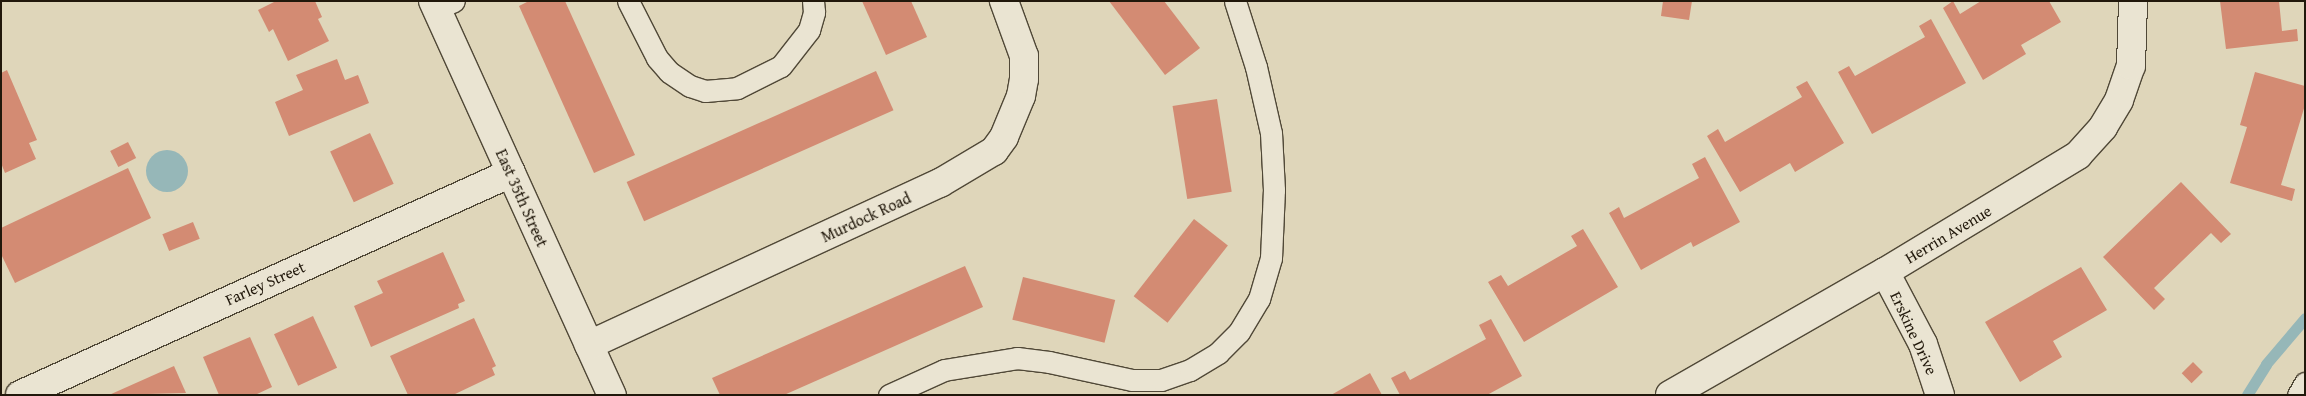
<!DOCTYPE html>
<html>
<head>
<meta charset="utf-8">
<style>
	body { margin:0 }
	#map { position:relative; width:2306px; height:396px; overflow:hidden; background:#dfd6ba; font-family:"Gentium Book Plus",serif }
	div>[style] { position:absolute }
	.water>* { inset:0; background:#96b7b8 }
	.round { border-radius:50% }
	.stream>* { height:11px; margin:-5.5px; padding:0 5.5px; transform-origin:5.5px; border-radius:5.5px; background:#96b7b8 }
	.building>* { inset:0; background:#d38b73; transform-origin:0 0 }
	.roads { filter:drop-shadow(1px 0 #504837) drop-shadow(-1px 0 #504837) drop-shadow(0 1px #504837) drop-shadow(0 -1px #504837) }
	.lane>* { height:21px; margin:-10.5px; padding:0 10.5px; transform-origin:10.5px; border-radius:10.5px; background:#eae4d2 }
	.street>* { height:28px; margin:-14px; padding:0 14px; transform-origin:14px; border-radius:14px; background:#eae4d2 }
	span { translate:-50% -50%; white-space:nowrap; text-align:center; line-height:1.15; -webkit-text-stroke:4.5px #eae4d2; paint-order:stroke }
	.street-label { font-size:16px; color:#21180b }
	.frame { position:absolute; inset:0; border:2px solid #21180b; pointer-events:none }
</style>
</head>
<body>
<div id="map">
	<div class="water">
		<i class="round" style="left:146px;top:150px;width:42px;height:42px"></i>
	</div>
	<div class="stream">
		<i style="left:2247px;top:395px;width:36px;rotate:-58deg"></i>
		<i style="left:2266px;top:364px;width:60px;rotate:-49.7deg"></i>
	</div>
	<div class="building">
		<i style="clip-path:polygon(276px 1px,315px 1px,322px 17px,318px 19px,329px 41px,288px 61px,273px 29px,269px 32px,258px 10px)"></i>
		<i style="clip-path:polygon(529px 1px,565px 1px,635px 155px,594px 173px,519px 6px)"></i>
		<i style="clip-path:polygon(862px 1px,911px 1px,927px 37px,886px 55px)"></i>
		<i style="clip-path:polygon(1109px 1px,1164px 1px,1200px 48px,1165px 75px)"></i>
		<i style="clip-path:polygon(1663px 1px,1692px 1px,1689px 20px,1661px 16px)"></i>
		<i style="clip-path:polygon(1953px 1px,1960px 14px,1981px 1px,2049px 1px,2061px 22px,2021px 45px,2026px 54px,1983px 80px,1943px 8px)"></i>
		<i style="clip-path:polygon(2220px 1px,2279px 1px,2282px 31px,2297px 29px,2298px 41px,2226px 49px)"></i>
		<i style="clip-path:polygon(1931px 19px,1966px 83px,1872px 134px,1838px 72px,1849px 66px,1855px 76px,1925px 37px,1919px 26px)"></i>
		<i style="clip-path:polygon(337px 59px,345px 80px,358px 75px,369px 103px,289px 136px,275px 102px,303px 90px,296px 75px)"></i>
		<i style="clip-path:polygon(7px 70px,37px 140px,29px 143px,36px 159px,5px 173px,1px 163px,1px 73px)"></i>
		<i style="left:876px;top:71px;width:43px;height:273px;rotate:66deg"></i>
		<i style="clip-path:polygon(2255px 72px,2305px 86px,2305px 105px,2281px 185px,2295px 189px,2292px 201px,2230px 183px,2247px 127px,2240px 125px)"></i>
		<i style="clip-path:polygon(1807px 81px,1844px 143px,1795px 172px,1790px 163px,1740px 192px,1707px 136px,1718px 129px,1725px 142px,1802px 97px,1796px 87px)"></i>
		<i style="left:1217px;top:99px;width:94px;height:45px;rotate:81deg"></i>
		<i style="left:370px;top:133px;width:56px;height:44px;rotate:65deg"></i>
		<i style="left:128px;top:142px;width:18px;height:20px;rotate:63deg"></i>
		<i style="clip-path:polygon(1705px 157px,1740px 222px,1693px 247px,1691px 242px,1641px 270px,1609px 213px,1619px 207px,1624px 218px,1699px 178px,1692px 164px)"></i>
		<i style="clip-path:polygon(128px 168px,151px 218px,15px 283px,1px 254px,1px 228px)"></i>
		<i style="clip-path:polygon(2181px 182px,2231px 234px,2221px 243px,2211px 233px,2154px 288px,2165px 299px,2154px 310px,2103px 257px)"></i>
		<i style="left:1194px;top:219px;width:43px;height:98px;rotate:38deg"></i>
		<i style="left:193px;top:222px;width:18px;height:33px;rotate:68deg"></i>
		<i style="clip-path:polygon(1583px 229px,1618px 287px,1524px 342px,1488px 282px,1501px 275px,1508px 286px,1577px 246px,1571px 236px)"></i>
		<i style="clip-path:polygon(443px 252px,465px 301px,458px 304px,459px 308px,371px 347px,354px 306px,383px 293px,377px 281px)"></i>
		<i style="clip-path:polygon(965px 266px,983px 307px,784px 395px,720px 395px,712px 378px)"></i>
		<i style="clip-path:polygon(2081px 267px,2107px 310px,2053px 341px,2062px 357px,2020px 382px,1985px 322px)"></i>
		<i style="left:1023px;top:277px;width:95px;height:44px;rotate:14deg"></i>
		<i style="left:313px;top:316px;width:57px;height:43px;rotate:65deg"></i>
		<i style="clip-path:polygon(474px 318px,496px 366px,492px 368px,495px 375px,453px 395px,408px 395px,390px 356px)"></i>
		<i style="clip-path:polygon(1491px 319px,1522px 376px,1487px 395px,1400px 395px,1391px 378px,1405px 371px,1410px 380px,1486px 339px,1479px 325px)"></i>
		<i style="clip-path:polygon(250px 337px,272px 387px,255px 395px,219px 395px,203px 357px)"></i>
		<i style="left:2193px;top:362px;width:14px;height:16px;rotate:45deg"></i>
		<i style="clip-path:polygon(174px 366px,186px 393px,109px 395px)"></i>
		<i style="clip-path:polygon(1370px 373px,1382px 395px,1331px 395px)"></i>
	</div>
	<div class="roads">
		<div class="lane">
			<i style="left:628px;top:1px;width:64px;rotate:63deg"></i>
			<i style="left:657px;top:58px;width:18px;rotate:49deg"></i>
			<i style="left:669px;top:72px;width:25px;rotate:34deg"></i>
			<i style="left:690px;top:86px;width:16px;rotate:18deg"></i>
			<i style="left:705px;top:91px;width:32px;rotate:-5deg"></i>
			<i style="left:737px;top:88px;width:49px;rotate:-26.6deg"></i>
			<i style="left:781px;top:66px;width:46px;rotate:-52.1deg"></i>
			<i style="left:809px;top:30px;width:19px;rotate:-74deg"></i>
			<i style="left:814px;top:12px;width:11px;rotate:-95deg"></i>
			<i style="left:437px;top:8px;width:18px;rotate:-22deg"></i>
			<i style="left:889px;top:395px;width:60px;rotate:-24.4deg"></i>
			<i style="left:944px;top:370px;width:74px;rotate:-9.3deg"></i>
			<i style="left:1017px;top:358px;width:32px;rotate:7deg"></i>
			<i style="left:1049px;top:362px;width:85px;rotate:12.2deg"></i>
			<i style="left:1132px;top:380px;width:29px"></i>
			<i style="left:1161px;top:380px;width:31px;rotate:-19deg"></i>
			<i style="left:1190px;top:370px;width:33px;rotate:-31deg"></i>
			<i style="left:1218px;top:353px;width:30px;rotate:-45deg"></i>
			<i style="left:1239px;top:332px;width:39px;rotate:-59deg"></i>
			<i style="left:1259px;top:299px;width:43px;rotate:-73.7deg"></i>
			<i style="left:1271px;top:258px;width:68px;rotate:-87.5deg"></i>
			<i style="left:1274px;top:190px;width:57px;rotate:-93deg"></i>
			<i style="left:1271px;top:133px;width:68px;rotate:-102.8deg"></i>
			<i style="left:1256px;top:67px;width:69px;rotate:-107.7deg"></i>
			<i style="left:2298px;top:395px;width:14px;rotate:-60deg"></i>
		</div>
		<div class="street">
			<i style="left:433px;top:1px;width:433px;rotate:65.6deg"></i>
			<i style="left:1885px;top:272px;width:81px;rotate:62.2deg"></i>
			<i style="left:1923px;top:344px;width:54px;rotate:71.6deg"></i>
			<i style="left:589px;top:345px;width:387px;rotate:-24.8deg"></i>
			<i style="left:940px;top:183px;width:63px;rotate:-30.7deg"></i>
			<i style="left:994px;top:151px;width:17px;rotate:-54deg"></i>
			<i style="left:1004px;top:137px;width:44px;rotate:-67.5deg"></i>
			<i style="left:1021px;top:96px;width:17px;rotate:-80deg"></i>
			<i style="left:1024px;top:79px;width:23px;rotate:-90deg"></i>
			<i style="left:1024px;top:56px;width:59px;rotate:-110deg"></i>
			<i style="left:20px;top:395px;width:539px;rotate:-24.33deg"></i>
			<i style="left:1670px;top:395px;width:248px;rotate:-29.8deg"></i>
			<i style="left:1885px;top:272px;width:226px;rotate:-31.2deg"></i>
			<i style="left:2078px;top:155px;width:38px;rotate:-48deg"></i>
			<i style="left:2103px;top:127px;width:31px;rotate:-59deg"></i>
			<i style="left:2119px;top:100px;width:36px;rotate:-71deg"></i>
			<i style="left:2131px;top:66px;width:65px;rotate:-88.2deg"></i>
		</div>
	</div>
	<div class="street-label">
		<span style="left:522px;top:198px;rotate:66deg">East 35th Street</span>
		<span style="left:866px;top:217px;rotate:-25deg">Murdock Road</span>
		<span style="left:1948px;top:234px;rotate:-31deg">Herrin Avenue</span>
		<span style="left:265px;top:283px;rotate:-24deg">Farley Street</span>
		<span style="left:1914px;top:333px;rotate:65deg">Erskine Drive</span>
	</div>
	<div class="frame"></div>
</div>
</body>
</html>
